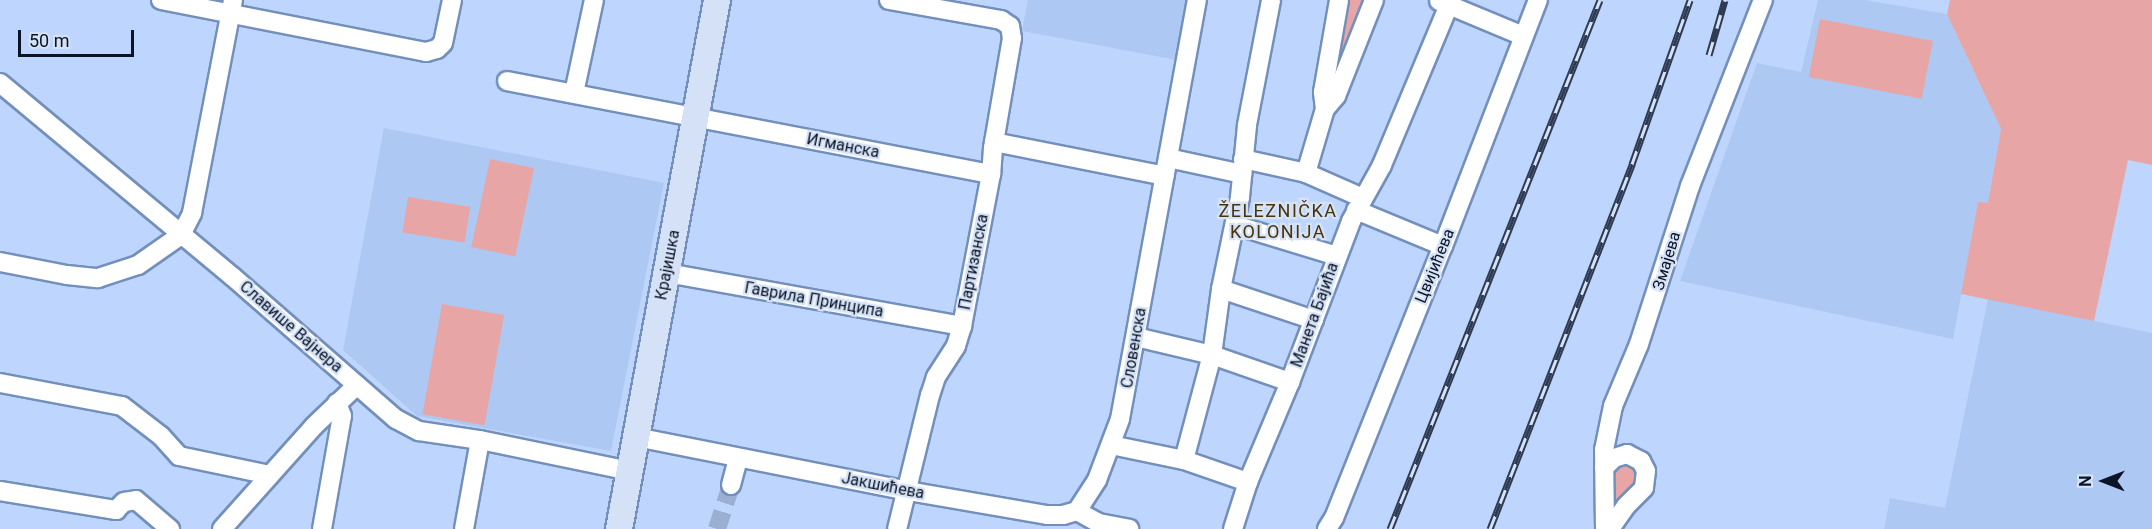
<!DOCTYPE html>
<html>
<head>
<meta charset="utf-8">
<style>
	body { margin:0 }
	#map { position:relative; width:2152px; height:529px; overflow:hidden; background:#bed6fd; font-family:Roboto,sans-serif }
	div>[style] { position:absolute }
	.built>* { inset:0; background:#adc8f2 }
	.green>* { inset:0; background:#e7a6a5; transform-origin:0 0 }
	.street-tunnel>* { height:18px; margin-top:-9px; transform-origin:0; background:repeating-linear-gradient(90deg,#9aafd2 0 18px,transparent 0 27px) }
	.roads { filter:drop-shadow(2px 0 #738fbc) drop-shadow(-2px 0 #738fbc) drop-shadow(0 2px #738fbc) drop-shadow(0 -2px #738fbc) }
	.street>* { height:18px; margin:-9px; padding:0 9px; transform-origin:9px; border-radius:9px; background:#fff }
	.secondary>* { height:26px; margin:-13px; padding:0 13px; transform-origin:13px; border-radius:13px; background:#d4e1f7 }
	.rail>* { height:7px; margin-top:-3.5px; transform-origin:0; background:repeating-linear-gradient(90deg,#d6e2f6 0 14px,#2f3b52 0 28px); box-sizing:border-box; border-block:2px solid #2f3b52 }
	span { translate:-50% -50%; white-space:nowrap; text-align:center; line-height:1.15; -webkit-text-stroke:4.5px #d6e2f6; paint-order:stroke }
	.street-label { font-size:16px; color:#0a1426 }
	.neighbourhood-label { font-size:18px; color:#47330d; letter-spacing:1.5px }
	.north { position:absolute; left:2074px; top:451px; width:60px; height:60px; -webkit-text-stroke:4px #d6e2f6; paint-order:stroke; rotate:270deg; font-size:16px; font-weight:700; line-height:24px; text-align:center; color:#0a1426 }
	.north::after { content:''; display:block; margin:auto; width:21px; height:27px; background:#0a1426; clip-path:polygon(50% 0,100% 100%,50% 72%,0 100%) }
	.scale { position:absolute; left:18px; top:30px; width:116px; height:27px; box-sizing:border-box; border:3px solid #0a1426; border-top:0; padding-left:8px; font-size:18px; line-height:21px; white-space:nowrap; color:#0a1426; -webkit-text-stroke:4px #d6e2f6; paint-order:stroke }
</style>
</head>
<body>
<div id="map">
	<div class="built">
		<i style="clip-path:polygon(1028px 0,1187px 0,1177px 60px,1022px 31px)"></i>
		<i style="clip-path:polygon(1818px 0,1865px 0,1947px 14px,2001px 129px,1988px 204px,1978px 203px,1953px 339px,1680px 281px,1757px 63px,1801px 72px)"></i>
		<i style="clip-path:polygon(384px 128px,664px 183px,611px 451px,417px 416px,343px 350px)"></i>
		<i style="clip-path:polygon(1988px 299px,2152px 333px,2152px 529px,1884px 529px,1890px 498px,1945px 508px)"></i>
	</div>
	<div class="green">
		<i style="clip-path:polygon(1345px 0,1369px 0,1332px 89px)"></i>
		<i style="clip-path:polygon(1950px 0,2152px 0,2152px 165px,2128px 160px,2094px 321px,1961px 294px,1978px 202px,1988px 203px,2001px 129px,1947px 14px)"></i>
		<i style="left:1820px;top:19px;width:115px;height:59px;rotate:11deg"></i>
		<i style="left:490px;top:159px;width:45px;height:90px;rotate:12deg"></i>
		<i style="left:408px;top:197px;width:63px;height:36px;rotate:9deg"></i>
		<i style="left:442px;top:304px;width:63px;height:112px;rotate:10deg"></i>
		<i style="clip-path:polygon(1625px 458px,1642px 474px,1624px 502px,1617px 501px,1609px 491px,1609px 469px)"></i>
	</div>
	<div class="street-tunnel">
		<i style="left:717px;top:529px;width:46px;rotate:-72.3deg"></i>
	</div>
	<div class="roads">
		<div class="street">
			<i style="left:161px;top:0;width:270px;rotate:11.1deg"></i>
			<i style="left:426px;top:52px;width:11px;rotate:-15deg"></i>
			<i style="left:437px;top:49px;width:8px;rotate:-45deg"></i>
			<i style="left:443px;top:43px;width:44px;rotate:-78.2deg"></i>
			<i style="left:889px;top:0;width:114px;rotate:10.1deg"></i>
			<i style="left:1001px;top:20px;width:11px;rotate:34deg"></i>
			<i style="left:1010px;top:26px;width:12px;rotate:81deg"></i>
			<i style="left:1012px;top:38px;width:112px;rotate:99.8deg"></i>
			<i style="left:993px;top:148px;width:26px;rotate:94deg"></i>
			<i style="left:991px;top:174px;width:155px;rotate:100.8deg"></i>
			<i style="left:962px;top:326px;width:21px;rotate:107deg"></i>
			<i style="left:956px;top:346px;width:37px;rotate:123deg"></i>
			<i style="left:936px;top:377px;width:19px;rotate:108deg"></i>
			<i style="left:930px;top:395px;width:138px;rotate:103.8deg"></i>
			<i style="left:1439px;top:1px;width:91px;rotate:22.6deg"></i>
			<i style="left:507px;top:81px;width:493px;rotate:10.9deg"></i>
			<i style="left:0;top:83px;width:303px;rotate:39.8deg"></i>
			<i style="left:233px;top:277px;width:216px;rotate:41.1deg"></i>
			<i style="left:396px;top:419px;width:26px;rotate:28deg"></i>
			<i style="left:419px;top:431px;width:62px;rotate:8.4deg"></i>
			<i style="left:480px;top:440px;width:153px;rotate:11.7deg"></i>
			<i style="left:574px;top:93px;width:95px;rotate:-77.9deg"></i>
			<i style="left:1325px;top:109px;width:17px;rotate:-97deg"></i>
			<i style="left:1323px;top:92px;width:93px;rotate:-80.1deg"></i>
			<i style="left:994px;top:142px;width:174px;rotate:11.2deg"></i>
			<i style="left:1168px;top:158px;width:76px;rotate:12.2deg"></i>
			<i style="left:1243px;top:159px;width:65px;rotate:12.5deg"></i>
			<i style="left:1306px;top:173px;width:62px;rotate:23.7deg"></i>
			<i style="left:1306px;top:173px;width:67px;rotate:-73.5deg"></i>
			<i style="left:1325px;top:109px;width:17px;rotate:-50deg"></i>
			<i style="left:1336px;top:96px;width:103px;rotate:-68.4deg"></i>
			<i style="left:1356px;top:210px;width:94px;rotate:22.5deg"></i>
			<i style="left:1235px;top:225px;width:107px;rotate:16.9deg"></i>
			<i style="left:0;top:262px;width:68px;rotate:11deg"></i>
			<i style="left:67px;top:275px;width:31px;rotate:6deg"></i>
			<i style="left:98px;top:278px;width:42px;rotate:-18deg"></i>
			<i style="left:138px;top:265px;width:52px;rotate:-34.9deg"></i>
			<i style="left:181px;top:235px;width:25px;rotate:-63deg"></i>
			<i style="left:192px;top:213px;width:217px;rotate:-79.1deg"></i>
			<i style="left:667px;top:273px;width:300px;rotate:10.2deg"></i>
			<i style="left:1221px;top:289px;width:98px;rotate:18.4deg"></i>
			<i style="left:1136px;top:337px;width:78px;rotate:13.3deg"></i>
			<i style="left:1212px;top:355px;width:83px;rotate:19.1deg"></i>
			<i style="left:0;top:383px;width:124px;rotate:10.7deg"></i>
			<i style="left:122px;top:406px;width:49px;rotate:37.6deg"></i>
			<i style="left:161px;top:436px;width:27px;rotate:48deg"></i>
			<i style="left:179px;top:456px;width:93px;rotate:11.8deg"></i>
			<i style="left:636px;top:437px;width:277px;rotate:11.2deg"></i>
			<i style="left:908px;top:491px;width:141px;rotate:9.8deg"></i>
			<i style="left:1047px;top:515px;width:16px"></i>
			<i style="left:1063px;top:515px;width:15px;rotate:-16deg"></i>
			<i style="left:1077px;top:511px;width:37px;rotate:-57deg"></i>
			<i style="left:1097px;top:480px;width:65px;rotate:-69.3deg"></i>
			<i style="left:1120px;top:419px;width:426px;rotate:-79.6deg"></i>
			<i style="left:1111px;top:445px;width:75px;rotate:11.6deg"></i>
			<i style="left:1184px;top:460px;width:68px;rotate:19deg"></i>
			<i style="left:1184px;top:460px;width:109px;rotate:-75.1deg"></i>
			<i style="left:1212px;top:355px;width:67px;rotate:-82.2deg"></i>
			<i style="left:1221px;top:289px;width:94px;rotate:-78.3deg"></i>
			<i style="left:1240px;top:197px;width:72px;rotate:-84.4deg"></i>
			<i style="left:1247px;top:125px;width:127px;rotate:-79.1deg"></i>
			<i style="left:1604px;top:468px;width:14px;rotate:-45deg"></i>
			<i style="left:1614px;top:458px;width:14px;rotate:-17deg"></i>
			<i style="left:1627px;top:454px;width:16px;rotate:27deg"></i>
			<i style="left:1641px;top:461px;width:11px;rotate:63deg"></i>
			<i style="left:1646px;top:471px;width:17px;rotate:97deg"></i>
			<i style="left:1644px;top:488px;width:25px;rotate:135deg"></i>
			<i style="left:1626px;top:506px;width:28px;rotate:125deg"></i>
			<i style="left:731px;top:485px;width:28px;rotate:-75deg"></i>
			<i style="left:0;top:491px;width:118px;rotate:9.3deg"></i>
			<i style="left:116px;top:510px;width:11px;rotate:-45deg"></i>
			<i style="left:124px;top:502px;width:12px;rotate:-9deg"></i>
			<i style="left:136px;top:500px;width:45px;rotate:40.5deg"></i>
			<i style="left:1077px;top:511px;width:25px;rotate:29deg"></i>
			<i style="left:1099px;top:523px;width:31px;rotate:11deg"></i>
			<i style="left:222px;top:529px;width:138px;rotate:-48.2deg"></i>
			<i style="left:314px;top:426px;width:59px;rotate:-43.6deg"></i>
			<i style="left:322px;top:529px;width:115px;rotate:-80deg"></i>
			<i style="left:342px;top:416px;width:14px;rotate:-111deg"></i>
			<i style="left:464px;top:529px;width:90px;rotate:-79.8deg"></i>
			<i style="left:1233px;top:529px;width:49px;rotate:-72.3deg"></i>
			<i style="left:1248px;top:482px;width:108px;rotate:-67.2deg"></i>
			<i style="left:1290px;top:382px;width:172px;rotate:-69.2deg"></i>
			<i style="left:1351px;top:221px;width:64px;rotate:-61deg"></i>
			<i style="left:1382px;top:165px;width:173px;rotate:-67.3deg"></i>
			<i style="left:1327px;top:529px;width:13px;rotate:-58deg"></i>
			<i style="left:1334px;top:518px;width:293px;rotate:-68.2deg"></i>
			<i style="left:1443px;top:246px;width:264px;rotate:-68.9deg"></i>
			<i style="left:1605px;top:529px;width:79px;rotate:-90.7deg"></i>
			<i style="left:1604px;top:450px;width:45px;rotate:-78.4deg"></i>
			<i style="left:1613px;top:406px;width:67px;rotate:-67.2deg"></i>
			<i style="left:1639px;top:344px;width:166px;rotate:-72.1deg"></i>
			<i style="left:1690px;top:186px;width:200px;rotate:-68.6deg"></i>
		</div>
		<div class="secondary">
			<i style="left:619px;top:529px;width:538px;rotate:-79.5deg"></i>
		</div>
	</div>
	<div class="rail">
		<i style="left:1709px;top:55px;width:57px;rotate:-73.8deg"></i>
		<i style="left:1390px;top:529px;width:569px;rotate:-68.35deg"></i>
		<i style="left:1490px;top:529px;width:392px;rotate:-68.7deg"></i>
		<i style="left:1632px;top:164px;width:174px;rotate:-70.5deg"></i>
	</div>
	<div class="street-label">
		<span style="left:843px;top:146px;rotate:11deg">Игманска</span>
		<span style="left:1667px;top:261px;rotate:-73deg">Змајева</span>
		<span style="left:974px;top:262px;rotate:-79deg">Партизанска</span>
		<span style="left:668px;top:265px;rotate:-79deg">Крајишка</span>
		<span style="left:1435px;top:266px;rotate:-68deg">Цвијићева</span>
		<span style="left:814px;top:300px;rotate:10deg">Гаврила Принципа</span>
		<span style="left:1315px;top:315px;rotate:-70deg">Манета Бајића</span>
		<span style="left:291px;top:327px;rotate:41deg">Славише Вајнера</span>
		<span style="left:1134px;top:348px;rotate:-80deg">Словенска</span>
		<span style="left:883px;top:486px;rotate:11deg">Јакшићева</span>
	</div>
	<div class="neighbourhood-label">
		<span style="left:1278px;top:222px">ŽELEZNIČKA<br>KOLONIJA</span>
	</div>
	<div class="north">N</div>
	<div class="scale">50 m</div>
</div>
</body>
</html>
